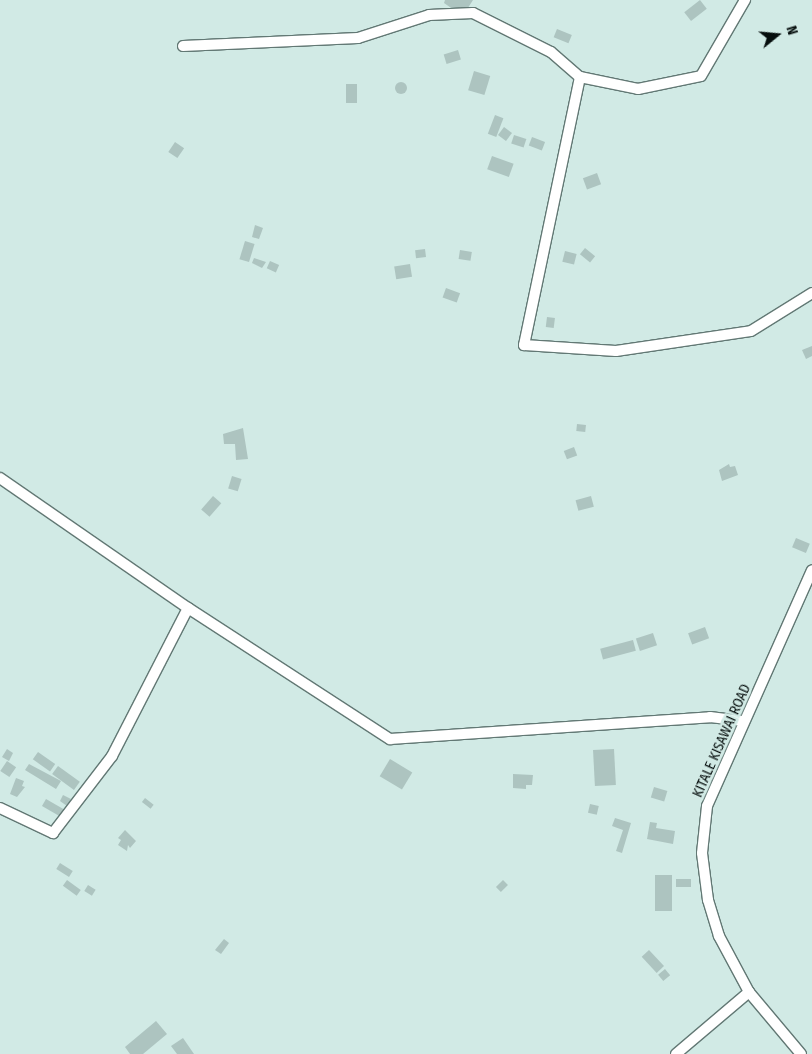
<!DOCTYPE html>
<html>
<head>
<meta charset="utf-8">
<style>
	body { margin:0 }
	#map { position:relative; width:812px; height:1054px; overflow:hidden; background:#d1eae5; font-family:"Fira Sans Condensed",sans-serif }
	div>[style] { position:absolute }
	.building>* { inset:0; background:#adc4c0; transform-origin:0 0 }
	.round { border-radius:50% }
	.roads { filter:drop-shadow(1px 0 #627874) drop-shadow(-1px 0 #627874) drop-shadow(0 1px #627874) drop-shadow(0 -1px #627874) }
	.minor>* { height:10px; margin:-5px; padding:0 5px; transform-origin:5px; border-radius:5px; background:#fff }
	span { translate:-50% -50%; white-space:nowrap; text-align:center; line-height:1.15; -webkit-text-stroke:5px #d1eae5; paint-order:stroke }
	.street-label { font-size:14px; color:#060e0d }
	.north { position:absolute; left:752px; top:10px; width:50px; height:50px; -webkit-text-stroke:4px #d1eae5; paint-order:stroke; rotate:73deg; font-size:14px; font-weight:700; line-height:20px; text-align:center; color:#060e0d }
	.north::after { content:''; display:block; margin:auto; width:18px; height:22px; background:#060e0d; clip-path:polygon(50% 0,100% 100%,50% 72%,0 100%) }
</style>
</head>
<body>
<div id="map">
	<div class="building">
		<i style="clip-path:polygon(445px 0,473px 0,466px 11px,460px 7px,457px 12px,444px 3px)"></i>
		<i style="left:700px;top:0;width:11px;height:20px;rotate:52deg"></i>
		<i style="left:557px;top:29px;width:16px;height:9px;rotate:22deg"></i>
		<i style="left:458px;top:50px;width:10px;height:15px;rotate:73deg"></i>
		<i style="left:474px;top:71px;width:17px;height:20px;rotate:17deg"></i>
		<i class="round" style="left:395px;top:82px;width:12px;height:12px"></i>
		<i style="left:346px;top:84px;width:11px;height:19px"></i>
		<i style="left:495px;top:115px;width:9px;height:20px;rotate:21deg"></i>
		<i style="left:504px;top:127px;width:10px;height:10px;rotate:37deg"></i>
		<i style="left:514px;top:135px;width:13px;height:9px;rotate:18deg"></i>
		<i style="left:532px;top:137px;width:14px;height:9px;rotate:21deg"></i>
		<i style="left:175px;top:142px;width:11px;height:12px;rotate:34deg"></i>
		<i style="left:492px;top:156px;width:23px;height:14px;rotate:20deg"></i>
		<i style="left:597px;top:173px;width:12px;height:15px;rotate:70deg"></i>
		<i style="clip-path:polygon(255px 225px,263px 228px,259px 239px,252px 237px)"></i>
		<i style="left:245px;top:241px;width:10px;height:19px;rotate:17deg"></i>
		<i style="left:585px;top:248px;width:13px;height:8px;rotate:39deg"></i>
		<i style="left:425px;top:249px;width:8px;height:10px;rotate:83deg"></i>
		<i style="left:460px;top:250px;width:12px;height:9px;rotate:9deg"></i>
		<i style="left:565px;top:251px;width:12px;height:11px;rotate:14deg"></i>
		<i style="clip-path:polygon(254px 258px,266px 262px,262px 268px,252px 263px)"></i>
		<i style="left:270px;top:261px;width:10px;height:8px;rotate:24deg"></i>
		<i style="left:410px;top:264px;width:13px;height:16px;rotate:81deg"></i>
		<i style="left:446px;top:288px;width:15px;height:10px;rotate:20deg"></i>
		<i style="left:547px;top:317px;width:8px;height:10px;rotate:7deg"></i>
		<i style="clip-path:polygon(812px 346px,812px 356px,806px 359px,802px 350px)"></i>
		<i style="left:577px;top:424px;width:9px;height:7px;rotate:6deg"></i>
		<i style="clip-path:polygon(243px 428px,248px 459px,236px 460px,235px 444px,224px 444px,223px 434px)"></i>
		<i style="left:574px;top:447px;width:9px;height:11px;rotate:69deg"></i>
		<i style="clip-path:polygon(729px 464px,730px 467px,735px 466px,738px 475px,722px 481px,719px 470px)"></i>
		<i style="left:232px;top:476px;width:10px;height:13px;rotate:17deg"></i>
		<i style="left:213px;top:496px;width:11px;height:18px;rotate:41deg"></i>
		<i style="left:591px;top:496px;width:11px;height:16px;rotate:75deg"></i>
		<i style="left:796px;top:538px;width:15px;height:10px;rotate:23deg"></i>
		<i style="left:705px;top:627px;width:12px;height:18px;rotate:70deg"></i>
		<i style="left:653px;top:633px;width:13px;height:18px;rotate:72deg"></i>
		<i style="left:633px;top:640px;width:11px;height:34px;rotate:75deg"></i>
		<i style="clip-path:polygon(7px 749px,13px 753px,9px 761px,2px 757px)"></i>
		<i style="left:614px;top:749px;width:36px;height:21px;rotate:87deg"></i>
		<i style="left:38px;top:752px;width:21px;height:9px;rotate:35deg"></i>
		<i style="left:390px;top:759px;width:26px;height:20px;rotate:31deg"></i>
		<i style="left:7px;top:761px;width:11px;height:12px;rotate:34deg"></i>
		<i style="clip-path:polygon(29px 764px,61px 781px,56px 789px,25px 770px)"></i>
		<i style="left:58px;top:766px;width:27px;height:10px;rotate:36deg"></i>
		<i style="clip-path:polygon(513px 774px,533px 775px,532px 785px,526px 785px,526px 789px,513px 788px)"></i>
		<i style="clip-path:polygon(16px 778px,24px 781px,22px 786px,25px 787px,17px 797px,10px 794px)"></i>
		<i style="left:654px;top:787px;width:14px;height:11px;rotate:17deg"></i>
		<i style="clip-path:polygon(63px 795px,71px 799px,67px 806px,60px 801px)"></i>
		<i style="left:145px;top:798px;width:11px;height:5px;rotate:38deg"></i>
		<i style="left:46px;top:799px;width:20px;height:8px;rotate:30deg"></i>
		<i style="left:590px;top:804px;width:9px;height:9px;rotate:13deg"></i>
		<i style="clip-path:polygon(615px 818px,631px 823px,622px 853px,616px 851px,623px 830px,612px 826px)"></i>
		<i style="clip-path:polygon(650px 822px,657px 823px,656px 828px,675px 831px,673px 844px,647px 839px)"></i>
		<i style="clip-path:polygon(125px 830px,136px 841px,130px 848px,128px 845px,127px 851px,118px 845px,121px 840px,118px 838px)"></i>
		<i style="left:60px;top:863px;width:15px;height:7px;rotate:32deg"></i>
		<i style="left:655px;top:875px;width:17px;height:36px"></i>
		<i style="left:676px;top:879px;width:15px;height:8px"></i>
		<i style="left:67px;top:880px;width:17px;height:7px;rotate:36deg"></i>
		<i style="left:503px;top:880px;width:7px;height:10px;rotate:45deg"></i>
		<i style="left:88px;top:885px;width:9px;height:7px;rotate:32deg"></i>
		<i style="clip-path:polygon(224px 939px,229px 943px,221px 954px,215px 950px)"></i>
		<i style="left:649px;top:950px;width:22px;height:10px;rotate:47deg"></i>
		<i style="left:665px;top:969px;width:8px;height:9px;rotate:50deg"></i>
		<i style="clip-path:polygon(156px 1021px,167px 1034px,143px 1054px,130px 1054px,125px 1047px)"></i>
		<i style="clip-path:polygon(183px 1038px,194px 1054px,177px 1054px,171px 1046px)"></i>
	</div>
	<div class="roads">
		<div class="minor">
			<i style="left:183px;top:46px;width:175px;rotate:-2.6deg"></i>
			<i style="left:358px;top:38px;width:75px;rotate:-17.9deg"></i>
			<i style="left:429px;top:15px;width:44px;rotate:-2.6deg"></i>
			<i style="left:473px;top:13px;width:87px;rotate:26.6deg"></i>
			<i style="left:551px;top:52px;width:38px;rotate:41deg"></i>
			<i style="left:580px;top:77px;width:59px;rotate:11.7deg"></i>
			<i style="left:638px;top:89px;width:64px;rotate:-11.7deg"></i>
			<i style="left:701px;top:76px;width:88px;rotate:-59.9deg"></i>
			<i style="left:580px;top:77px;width:274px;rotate:101.8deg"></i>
			<i style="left:524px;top:345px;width:92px;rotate:3.7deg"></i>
			<i style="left:616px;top:351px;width:136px;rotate:-8.4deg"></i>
			<i style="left:751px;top:331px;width:72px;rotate:-31.9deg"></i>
			<i style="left:0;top:478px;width:229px;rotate:34.7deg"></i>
			<i style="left:188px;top:608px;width:241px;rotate:33deg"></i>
			<i style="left:390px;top:739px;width:321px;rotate:-3.9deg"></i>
			<i style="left:710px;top:717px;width:34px;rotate:7deg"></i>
			<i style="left:0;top:808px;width:59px;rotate:25.3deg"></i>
			<i style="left:53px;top:833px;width:97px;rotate:-52.5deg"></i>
			<i style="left:112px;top:756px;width:166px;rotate:-62.8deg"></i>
			<i style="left:676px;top:1054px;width:96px;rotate:-40.3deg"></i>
			<i style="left:801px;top:1054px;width:81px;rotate:-130deg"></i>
			<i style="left:749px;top:992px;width:64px;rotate:-118.2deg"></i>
			<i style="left:719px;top:936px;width:38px;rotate:-107deg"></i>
			<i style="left:708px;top:900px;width:47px;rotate:-97.3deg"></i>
			<i style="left:702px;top:853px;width:47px;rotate:-83.9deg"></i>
			<i style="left:707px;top:806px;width:258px;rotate:-66deg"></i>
		</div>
	</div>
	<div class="street-label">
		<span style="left:722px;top:741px;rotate:-66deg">KITALE KISAWAI ROAD</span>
	</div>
	<div class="north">N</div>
</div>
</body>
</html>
